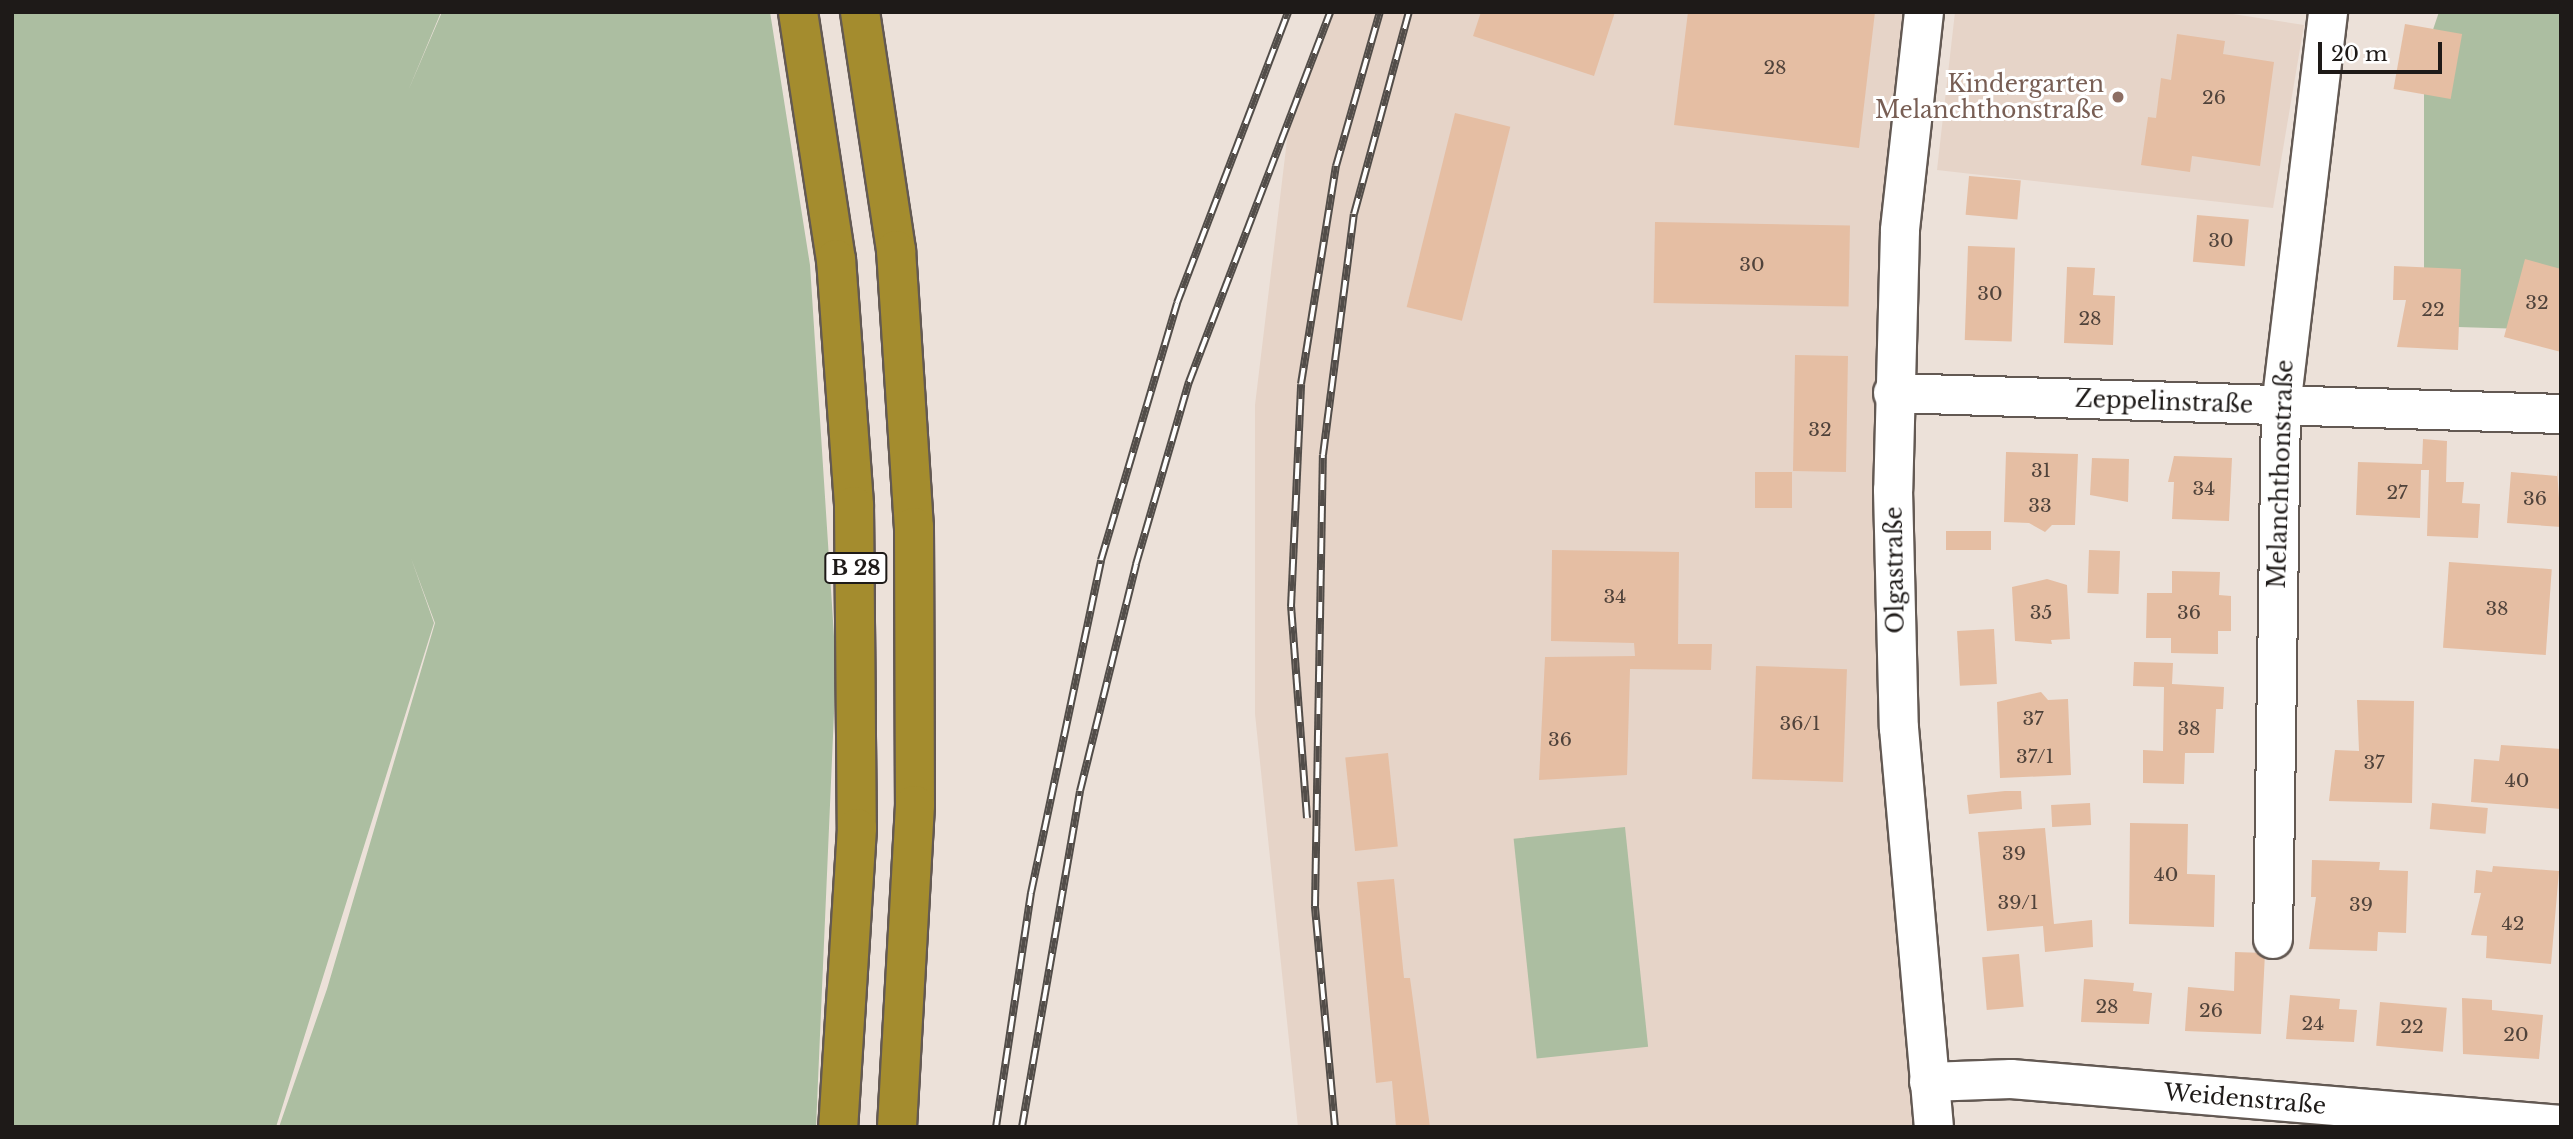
<!DOCTYPE html>
<html>
<head>
<meta charset="utf-8">
<style>
	body { margin:0 }
	#map { position:relative; width:2573px; height:1139px; overflow:hidden; background:#ece1d9; font-family:"Libre Baskerville",serif }
	div>[style] { position:absolute }
	.built>* { inset:0; background:#e6d4c8 }
	.green>* { inset:0; background:#acbea1; transform-origin:0 0 }
	.building>* { inset:0; background:#e5bea3; transform-origin:0 0 }
	.roads { filter:drop-shadow(2px 0 #635953) drop-shadow(-2px 0 #635953) drop-shadow(0 2px #635953) drop-shadow(0 -2px #635953) }
	.street>* { height:38px; margin:-19px; padding:0 19px; transform-origin:19px; border-radius:19px; background:#fff }
	.highway>* { height:38px; margin:-19px; padding:0 19px; transform-origin:19px; border-radius:19px; background:#a48c2e }
	.rail>* { height:8px; margin-top:-4px; transform-origin:0; background:repeating-linear-gradient(90deg,#fff 0 16px,#524d49 0 32px); box-sizing:border-box; border-block:2px solid #524d49 }
	.dots>* { width:19px; height:19px; translate:-50% -50%; box-sizing:border-box; border:4px solid #fff; border-radius:50% }
	span { translate:-50% -50%; white-space:nowrap; text-align:center; line-height:1.15; -webkit-text-stroke:6px #fff; paint-order:stroke }
	.number-label { font-size:19px; color:#50433b }
	.number-label span { -webkit-text-stroke-width:0 }
	.shield-label span { padding:2px 5px; background:#fff; border:2px solid; border-radius:5px; -webkit-text-stroke-width:0 }
	.shield-label { font-size:21px; color:#1e1a18; font-weight:700 }
	.education-label { font-size:23px; color:#785e54 }
	.right { translate:-100% -50%; text-align:right }
	.street-label { font-size:23px; color:#1e1a18 }
	.frame { position:absolute; inset:0; border:14px solid #1e1a18; pointer-events:none }
	.scale { position:absolute; left:2318px; top:42px; width:124px; height:32px; box-sizing:border-box; border:4px solid #1e1a18; border-top:0; padding-left:9px; font-size:21px; line-height:24px; white-space:nowrap; color:#1e1a18; -webkit-text-stroke:5px #fff; paint-order:stroke }
</style>
</head>
<body>
<div id="map">
	<div class="built">
		<i style="clip-path:polygon(1330px 12px,1924px 12px,1895px 337px,1934px 1127px,1298px 1127px,1255px 714px,1255px 405px,1291px 107px)"></i>
		<i style="clip-path:polygon(1955px 12px,2220px 12px,2304px 25px,2273px 208px,1937px 170px)"></i>
	</div>
	<div class="green">
		<i style="clip-path:polygon(12px 12px,441px 12px,408px 91px,442px 12px,770px 12px,810px 265px,836px 667px,816px 1127px,279px 1127px,327px 989px,435px 623px,411px 558px,434px 623px,276px 1127px,12px 1127px)"></i>
		<i style="clip-path:polygon(2439px 12px,2561px 12px,2561px 330px,2424px 326px,2424px 56px)"></i>
		<i style="left:1625px;top:827px;width:221px;height:112px;rotate:84deg"></i>
	</div>
	<div class="building">
		<i style="clip-path:polygon(1481px 12px,1615px 12px,1594px 76px,1473px 36px)"></i>
		<i style="clip-path:polygon(1688px 12px,1875px 12px,1859px 148px,1674px 125px)"></i>
		<i style="left:2405px;top:24px;width:58px;height:66px;rotate:10deg"></i>
		<i style="clip-path:polygon(2177px 34px,2225px 41px,2223px 54px,2274px 62px,2260px 166px,2192px 156px,2190px 172px,2141px 165px,2148px 117px,2156px 118px,2161px 78px,2171px 80px)"></i>
		<i style="left:1455px;top:113px;width:57px;height:200px;rotate:14deg"></i>
		<i style="left:1969px;top:176px;width:52px;height:39px;rotate:5deg"></i>
		<i style="left:2197px;top:215px;width:52px;height:47px;rotate:5deg"></i>
		<i style="left:1655px;top:222px;width:195px;height:81px;rotate:1deg"></i>
		<i style="left:1968px;top:246px;width:47px;height:94px;rotate:2deg"></i>
		<i style="clip-path:polygon(2525px 259px,2561px 269px,2561px 352px,2504px 337px)"></i>
		<i style="clip-path:polygon(2394px 266px,2461px 269px,2458px 350px,2397px 347px,2406px 300px,2393px 300px)"></i>
		<i style="clip-path:polygon(2067px 267px,2095px 268px,2093px 295px,2115px 296px,2113px 345px,2064px 343px)"></i>
		<i style="left:1795px;top:355px;width:53px;height:116px;rotate:1deg"></i>
		<i style="clip-path:polygon(2423px 439px,2447px 441px,2446px 482px,2464px 482px,2462px 503px,2480px 504px,2478px 538px,2427px 536px,2429px 470px,2421px 470px,2420px 518px,2356px 515px,2358px 462px,2422px 464px)"></i>
		<i style="clip-path:polygon(2006px 452px,2078px 454px,2075px 525px,2052px 525px,2045px 532px,2029px 523px,2004px 522px)"></i>
		<i style="clip-path:polygon(2174px 456px,2232px 458px,2229px 521px,2172px 519px,2174px 482px,2168px 482px)"></i>
		<i style="clip-path:polygon(2092px 458px,2129px 459px,2128px 502px,2090px 495px)"></i>
		<i style="clip-path:polygon(2557px 469px,2561px 527px,2507px 523px,2511px 472px,2557px 476px)"></i>
		<i style="left:1755px;top:472px;width:37px;height:36px"></i>
		<i style="left:1946px;top:531px;width:45px;height:19px"></i>
		<i style="clip-path:polygon(1552px 550px,1679px 552px,1678px 644px,1712px 644px,1711px 670px,1630px 669px,1627px 775px,1539px 780px,1545px 657px,1635px 656px,1634px 643px,1551px 641px)"></i>
		<i style="left:2089px;top:550px;width:31px;height:43px;rotate:2deg"></i>
		<i style="left:2449px;top:562px;width:103px;height:86px;rotate:4deg"></i>
		<i style="clip-path:polygon(2172px 571px,2220px 572px,2219px 595px,2231px 596px,2231px 631px,2218px 631px,2218px 654px,2171px 653px,2171px 638px,2146px 638px,2147px 593px,2172px 593px)"></i>
		<i style="clip-path:polygon(2047px 579px,2067px 585px,2070px 639px,2051px 640px,2052px 644px,2015px 641px,2012px 587px)"></i>
		<i style="left:1994px;top:629px;width:55px;height:37px;rotate:87deg"></i>
		<i style="clip-path:polygon(2134px 662px,2173px 663px,2172px 684px,2224px 687px,2223px 709px,2216px 709px,2214px 753px,2185px 753px,2184px 784px,2143px 783px,2143px 750px,2163px 751px,2164px 687px,2133px 686px)"></i>
		<i style="left:1756px;top:666px;width:91px;height:113px;rotate:2deg"></i>
		<i style="clip-path:polygon(2041px 692px,2048px 700px,2068px 699px,2071px 775px,2000px 778px,1997px 702px)"></i>
		<i style="clip-path:polygon(2357px 700px,2414px 701px,2412px 803px,2329px 801px,2335px 750px,2359px 751px)"></i>
		<i style="clip-path:polygon(2501px 745px,2561px 749px,2561px 809px,2471px 802px,2474px 759px,2499px 761px)"></i>
		<i style="left:1388px;top:753px;width:94px;height:43px;rotate:84deg"></i>
		<i style="clip-path:polygon(2005px 791px,2021px 791px,2022px 809px,1969px 814px,1967px 795px)"></i>
		<i style="left:2090px;top:803px;width:22px;height:39px;rotate:87deg"></i>
		<i style="left:2432px;top:803px;width:56px;height:26px;rotate:5deg"></i>
		<i style="clip-path:polygon(2130px 823px,2188px 824px,2187px 874px,2215px 875px,2214px 927px,2129px 924px)"></i>
		<i style="clip-path:polygon(2045px 828px,2054px 924px,2092px 920px,2093px 947px,2045px 952px,2043px 926px,1987px 931px,1978px 832px)"></i>
		<i style="clip-path:polygon(2312px 860px,2380px 862px,2379px 870px,2408px 871px,2406px 933px,2378px 932px,2377px 951px,2309px 949px,2316px 897px,2311px 897px)"></i>
		<i style="clip-path:polygon(2493px 866px,2559px 871px,2551px 964px,2486px 958px,2487px 936px,2471px 935px,2481px 893px,2474px 893px,2476px 870px,2492px 872px)"></i>
		<i style="clip-path:polygon(1394px 879px,1404px 978px,1410px 978px,1430px 1127px,1396px 1127px,1392px 1081px,1376px 1083px,1357px 882px)"></i>
		<i style="clip-path:polygon(2235px 952px,2265px 953px,2261px 1034px,2185px 1031px,2188px 987px,2234px 991px)"></i>
		<i style="left:2019px;top:954px;width:53px;height:37px;rotate:85deg"></i>
		<i style="clip-path:polygon(2084px 979px,2134px 983px,2133px 991px,2152px 993px,2149px 1024px,2081px 1022px)"></i>
		<i style="clip-path:polygon(2290px 995px,2340px 999px,2339px 1009px,2357px 1010px,2354px 1042px,2286px 1039px)"></i>
		<i style="clip-path:polygon(2462px 998px,2492px 1000px,2492px 1010px,2543px 1015px,2539px 1059px,2463px 1054px)"></i>
		<i style="left:2380px;top:1002px;width:67px;height:44px;rotate:5deg"></i>
	</div>
	<div class="roads">
		<div class="street">
			<i style="left:1924px;top:12px;width:220px;rotate:96.3deg"></i>
			<i style="left:1900px;top:231px;width:259px;rotate:91.5deg"></i>
			<i style="left:1893px;top:490px;width:238px;rotate:88.6deg"></i>
			<i style="left:1899px;top:728px;width:401px;rotate:85deg"></i>
			<i style="left:1893px;top:393px;width:668px;rotate:1.8deg"></i>
			<i style="left:2273px;top:939px;width:532px;rotate:-89.14deg"></i>
			<i style="left:2281px;top:407px;width:398px;rotate:-83.2deg"></i>
			<i style="left:1929px;top:1082px;width:82px;rotate:-2.1deg"></i>
			<i style="left:2011px;top:1079px;width:552px;rotate:4.78deg"></i>
		</div>
		<div class="highway">
			<i style="left:798px;top:12px;width:250px;rotate:81.3deg"></i>
			<i style="left:836px;top:259px;width:248px;rotate:85.8deg"></i>
			<i style="left:854px;top:506px;width:322px;rotate:89.5deg"></i>
			<i style="left:857px;top:828px;width:300px;rotate:93.6deg"></i>
			<i style="left:860px;top:12px;width:241px;rotate:81.4deg"></i>
			<i style="left:896px;top:250px;width:278px;rotate:86.3deg"></i>
			<i style="left:914px;top:527px;width:278px;rotate:89.8deg"></i>
			<i style="left:915px;top:805px;width:323px;rotate:93.2deg"></i>
		</div>
	</div>
	<div class="rail">
		<i style="left:1307px;top:818px;width:212px;rotate:-94.3deg"></i>
		<i style="left:1291px;top:607px;width:223px;rotate:-87.4deg"></i>
		<i style="left:1301px;top:384px;width:221px;rotate:-80.9deg"></i>
		<i style="left:1336px;top:166px;width:160px;rotate:-74.1deg"></i>
		<i style="left:996px;top:1127px;width:237px;rotate:-81.5deg"></i>
		<i style="left:1031px;top:893px;width:340px;rotate:-78.1deg"></i>
		<i style="left:1101px;top:560px;width:268px;rotate:-73.5deg"></i>
		<i style="left:1177px;top:303px;width:311px;rotate:-69.1deg"></i>
		<i style="left:1022px;top:1127px;width:341px;rotate:-80.2deg"></i>
		<i style="left:1080px;top:791px;width:234px;rotate:-76.1deg"></i>
		<i style="left:1136px;top:564px;width:190px;rotate:-73.8deg"></i>
		<i style="left:1189px;top:382px;width:396px;rotate:-69.1deg"></i>
		<i style="left:1335px;top:1127px;width:222px;rotate:-95.2deg"></i>
		<i style="left:1315px;top:906px;width:451px;rotate:-89deg"></i>
		<i style="left:1323px;top:455px;width:243px;rotate:-82.7deg"></i>
		<i style="left:1354px;top:214px;width:209px;rotate:-74.8deg"></i>
	</div>
	<div class="dots">
		<i style="left:2118px;top:97px;background:#8d6e63"></i>
	</div>
	<div class="number-label">
		<span style="left:1775px;top:68px">28</span>
		<span style="left:2214px;top:98px">26</span>
		<span style="left:2221px;top:241px">30</span>
		<span style="left:1752px;top:265px">30</span>
		<span style="left:1990px;top:294px">30</span>
		<span style="left:2537px;top:303px">32</span>
		<span style="left:2433px;top:310px">22</span>
		<span style="left:2090px;top:319px">28</span>
		<span style="left:1820px;top:430px">32</span>
		<span style="left:2041px;top:471px">31</span>
		<span style="left:2204px;top:489px">34</span>
		<span style="left:2397px;top:493px">27</span>
		<span style="left:2535px;top:499px">36</span>
		<span style="left:2040px;top:506px">33</span>
		<span style="left:1615px;top:597px">34</span>
		<span style="left:2497px;top:609px">38</span>
		<span style="left:2041px;top:613px">35</span>
		<span style="left:2189px;top:613px">36</span>
		<span style="left:2033px;top:719px">37</span>
		<span style="left:1800px;top:724px">36/1</span>
		<span style="left:2189px;top:729px">38</span>
		<span style="left:1560px;top:740px">36</span>
		<span style="left:2035px;top:757px">37/1</span>
		<span style="left:2374px;top:763px">37</span>
		<span style="left:2517px;top:781px">40</span>
		<span style="left:2014px;top:854px">39</span>
		<span style="left:2166px;top:875px">40</span>
		<span style="left:2018px;top:903px">39/1</span>
		<span style="left:2361px;top:905px">39</span>
		<span style="left:2513px;top:924px">42</span>
		<span style="left:2107px;top:1007px">28</span>
		<span style="left:2211px;top:1011px">26</span>
		<span style="left:2313px;top:1024px">24</span>
		<span style="left:2412px;top:1027px">22</span>
		<span style="left:2516px;top:1035px">20</span>
	</div>
	<div class="shield-label">
		<span style="left:856px;top:568px">B 28</span>
	</div>
	<div class="education-label">
		<span class="right" style="left:2104px;top:97px">Kindergarten<br>Melanchthonstraße</span>
	</div>
	<div class="street-label">
		<span style="left:2164px;top:402px;rotate:2deg">Zeppelinstraße</span>
		<span style="left:2281px;top:474px;rotate:-88deg">Melanchthonstraße</span>
		<span style="left:1895px;top:570px;rotate:-91deg">Olgastraße</span>
		<span style="left:2245px;top:1099px;rotate:5deg">Weidenstraße</span>
	</div>
	<div class="frame"></div>
	<div class="scale">20 m</div>
</div>
</body>
</html>
